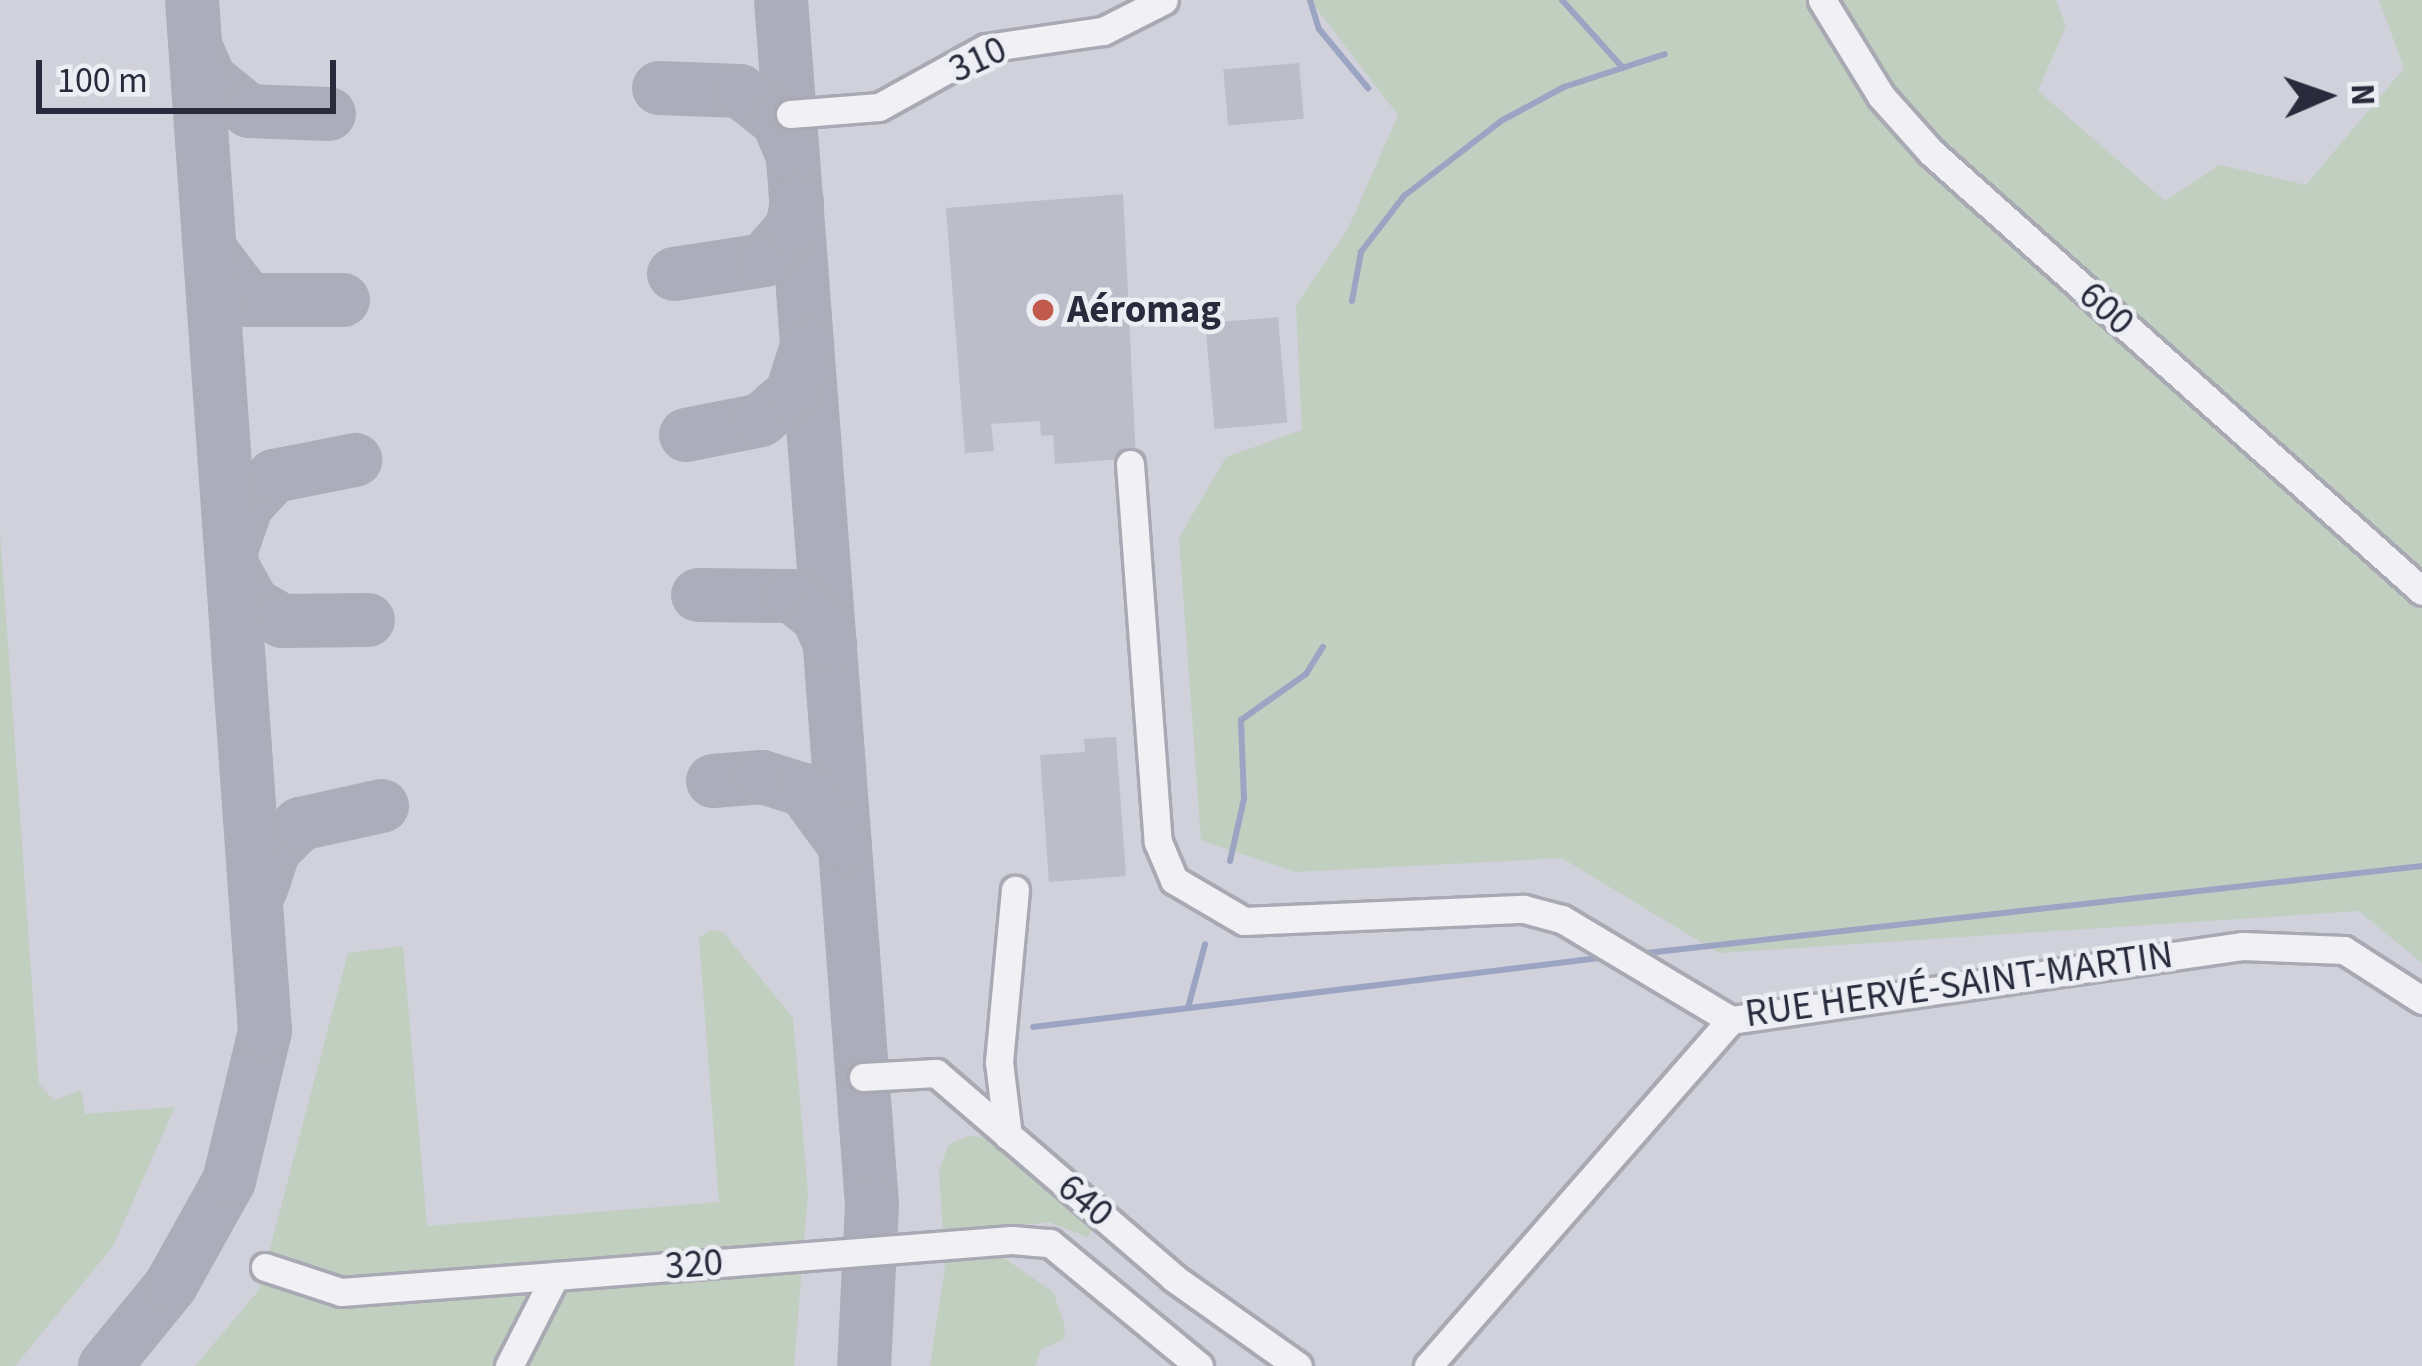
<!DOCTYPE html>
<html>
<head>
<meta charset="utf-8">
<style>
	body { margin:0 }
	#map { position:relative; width:2422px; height:1366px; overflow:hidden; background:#dedfe6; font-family:"Source Sans 3",sans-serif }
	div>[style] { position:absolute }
	.built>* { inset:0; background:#d0d1db; transform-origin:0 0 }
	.green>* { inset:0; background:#c0cfc0 }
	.stream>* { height:6px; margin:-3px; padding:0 3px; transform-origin:3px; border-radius:3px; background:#9ca4c3 }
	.taxiway>* { height:54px; margin:-27px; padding:0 27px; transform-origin:27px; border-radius:27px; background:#acadba }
	.building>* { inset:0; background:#bcbdc8; transform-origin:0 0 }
	.roads { filter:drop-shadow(3px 0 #a8a9b3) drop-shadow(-3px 0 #a8a9b3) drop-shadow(0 3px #a8a9b3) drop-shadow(0 -3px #a8a9b3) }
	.minor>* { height:27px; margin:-13.5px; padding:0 13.5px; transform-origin:13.5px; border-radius:13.5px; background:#f0f0f5 }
	.dots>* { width:33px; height:33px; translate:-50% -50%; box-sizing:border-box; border:6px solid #edeef4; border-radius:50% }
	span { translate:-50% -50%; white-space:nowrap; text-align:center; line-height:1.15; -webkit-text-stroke:9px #edeef4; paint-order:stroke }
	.street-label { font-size:39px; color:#292a3b }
	.poi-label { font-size:39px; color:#292a3b; font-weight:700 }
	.left { translate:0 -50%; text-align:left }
	.north { position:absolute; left:2266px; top:36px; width:120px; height:120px; -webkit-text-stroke:9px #edeef4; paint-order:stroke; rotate:88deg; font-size:33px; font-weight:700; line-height:48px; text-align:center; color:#292a3b }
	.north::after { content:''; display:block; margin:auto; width:42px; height:54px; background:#292a3b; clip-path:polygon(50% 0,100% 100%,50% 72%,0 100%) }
	.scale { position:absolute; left:36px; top:60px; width:300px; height:54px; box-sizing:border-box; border:6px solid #292a3b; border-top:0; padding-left:15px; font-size:36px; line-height:42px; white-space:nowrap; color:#292a3b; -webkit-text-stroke:9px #edeef4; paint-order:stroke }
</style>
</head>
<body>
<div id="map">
	<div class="built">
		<i style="left:0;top:0;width:2422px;height:1366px"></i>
	</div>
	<div class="green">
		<i style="clip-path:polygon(1310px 0,2056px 0,2066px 26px,2038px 91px,2165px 201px,2220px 165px,2306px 185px,2404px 68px,2379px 0,2422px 0,2422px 963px,2359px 911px,1719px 953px,1562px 858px,1295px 872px,1201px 840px,1179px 538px,1226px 457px,1302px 430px,1296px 305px,1348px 229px,1398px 115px)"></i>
		<i style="clip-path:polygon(0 533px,39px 1084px,54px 1100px,81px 1090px,85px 1114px,175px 1107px,113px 1246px,15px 1366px,0 1366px)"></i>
		<i style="clip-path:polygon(710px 930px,723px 932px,793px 1018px,808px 1194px,794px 1366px,195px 1366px,259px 1290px,348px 953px,403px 946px,427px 1226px,719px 1202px,699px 938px)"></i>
		<i style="clip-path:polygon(968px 1136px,992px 1138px,1097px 1225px,1087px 1237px,1049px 1222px,997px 1228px,1001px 1256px,1053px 1292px,1064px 1323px,1065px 1339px,1041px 1349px,1035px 1366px,930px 1366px,945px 1267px,939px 1170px,949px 1144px)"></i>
	</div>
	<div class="stream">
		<i style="left:1310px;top:0;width:30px;rotate:73deg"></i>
		<i style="left:1319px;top:29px;width:77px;rotate:50.3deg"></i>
		<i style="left:1562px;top:0;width:91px;rotate:48.1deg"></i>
		<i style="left:1352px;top:301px;width:50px;rotate:-79.6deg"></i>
		<i style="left:1361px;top:252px;width:71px;rotate:-52.5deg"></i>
		<i style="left:1404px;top:196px;width:123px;rotate:-37.7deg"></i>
		<i style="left:1501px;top:121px;width:72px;rotate:-28.4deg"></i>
		<i style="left:1564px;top:87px;width:106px;rotate:-18.1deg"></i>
		<i style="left:1230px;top:861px;width:64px;rotate:-77.3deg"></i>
		<i style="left:1244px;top:799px;width:79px;rotate:-92.2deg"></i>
		<i style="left:1241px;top:720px;width:80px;rotate:-35.3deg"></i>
		<i style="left:1306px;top:674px;width:32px;rotate:-58deg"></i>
		<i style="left:1638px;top:954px;width:789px;rotate:-6.4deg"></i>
		<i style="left:1188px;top:1008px;width:66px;rotate:-75.1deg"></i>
		<i style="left:1033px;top:1027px;width:578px;rotate:-6.95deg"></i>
	</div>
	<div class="taxiway">
		<i style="left:781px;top:0;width:1208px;rotate:85.68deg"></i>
		<i style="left:872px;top:1205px;width:161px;rotate:92.8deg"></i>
		<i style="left:196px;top:48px;width:34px;rotate:66deg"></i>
		<i style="left:210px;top:79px;width:50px;rotate:39.4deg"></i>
		<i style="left:249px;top:111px;width:80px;rotate:2.1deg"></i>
		<i style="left:659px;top:88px;width:81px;rotate:2.1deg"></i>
		<i style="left:740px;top:91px;width:48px;rotate:38.3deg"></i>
		<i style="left:778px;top:121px;width:36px;rotate:67deg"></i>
		<i style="left:211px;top:251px;width:61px;rotate:52.9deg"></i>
		<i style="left:248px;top:300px;width:95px"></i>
		<i style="left:674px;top:274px;width:91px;rotate:-8.8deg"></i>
		<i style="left:764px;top:260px;width:43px;rotate:-49.7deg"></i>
		<i style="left:792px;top:227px;width:25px;rotate:-78deg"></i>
		<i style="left:686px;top:435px;width:76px;rotate:-11.3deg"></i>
		<i style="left:761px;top:420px;width:41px;rotate:-41.1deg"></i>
		<i style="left:792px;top:393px;width:49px;rotate:-72.3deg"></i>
		<i style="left:234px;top:542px;width:39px;rotate:-71deg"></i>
		<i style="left:247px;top:505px;width:40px;rotate:-47deg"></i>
		<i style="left:274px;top:476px;width:83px;rotate:-11.2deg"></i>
		<i style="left:236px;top:573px;width:35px;rotate:61deg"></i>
		<i style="left:253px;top:604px;width:34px;rotate:30deg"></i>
		<i style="left:282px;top:621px;width:86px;rotate:-0.7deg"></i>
		<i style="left:698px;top:595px;width:94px;rotate:0.6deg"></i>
		<i style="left:792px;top:596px;width:33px;rotate:39deg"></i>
		<i style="left:818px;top:617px;width:30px;rotate:66deg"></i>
		<i style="left:713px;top:781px;width:49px;rotate:-4.7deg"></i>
		<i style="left:762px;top:777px;width:44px;rotate:17.2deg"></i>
		<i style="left:804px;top:790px;width:69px;rotate:53.8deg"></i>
		<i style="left:261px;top:889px;width:41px;rotate:-71.6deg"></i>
		<i style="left:274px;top:850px;width:37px;rotate:-45deg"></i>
		<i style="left:300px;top:824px;width:84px;rotate:-12.4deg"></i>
		<i style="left:105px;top:1366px;width:104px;rotate:-50.8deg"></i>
		<i style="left:171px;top:1285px;width:119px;rotate:-60.9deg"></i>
		<i style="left:229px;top:1181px;width:154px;rotate:-76.5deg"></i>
		<i style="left:265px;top:1031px;width:1034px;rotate:-94.05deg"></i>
	</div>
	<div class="building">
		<i style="left:1299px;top:63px;width:56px;height:76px;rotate:85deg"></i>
		<i style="clip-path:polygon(1123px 194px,1136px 458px,1055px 464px,1053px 435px,1041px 436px,1040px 421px,991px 424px,994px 451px,965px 453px,946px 208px)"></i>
		<i style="left:1278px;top:317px;width:106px;height:73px;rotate:85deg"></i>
		<i style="clip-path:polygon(1116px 737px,1126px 876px,1049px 882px,1040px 755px,1085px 752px,1084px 739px)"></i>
	</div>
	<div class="roads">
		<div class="minor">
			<i style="left:1822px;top:0;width:113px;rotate:58.4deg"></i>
			<i style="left:1881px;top:96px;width:76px;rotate:48.2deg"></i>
			<i style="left:1932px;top:153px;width:657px;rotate:41.79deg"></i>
			<i style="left:790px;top:114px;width:89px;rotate:-4.5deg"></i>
			<i style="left:879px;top:107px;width:122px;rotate:-28.9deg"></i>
			<i style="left:986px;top:48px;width:118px;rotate:-8.3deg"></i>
			<i style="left:1103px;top:31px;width:68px;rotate:-26.9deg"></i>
			<i style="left:1130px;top:464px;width:379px;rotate:85.8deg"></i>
			<i style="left:1158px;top:842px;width:41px;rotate:67.2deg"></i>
			<i style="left:1174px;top:880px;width:81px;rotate:30.4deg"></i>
			<i style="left:1244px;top:921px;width:280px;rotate:-2.5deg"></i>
			<i style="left:1524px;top:909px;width:39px;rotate:15deg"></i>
			<i style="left:1562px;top:919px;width:197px;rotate:30.9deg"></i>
			<i style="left:1731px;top:1020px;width:516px;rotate:-8.24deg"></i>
			<i style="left:2242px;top:946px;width:102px;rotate:2.2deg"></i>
			<i style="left:2344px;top:950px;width:93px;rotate:32.7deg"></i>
			<i style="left:863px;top:1077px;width:73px;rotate:-3.1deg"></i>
			<i style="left:936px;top:1073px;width:314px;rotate:40.7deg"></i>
			<i style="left:1174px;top:1278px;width:152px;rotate:35.4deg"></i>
			<i style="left:1008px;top:1136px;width:75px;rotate:-96.9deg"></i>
			<i style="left:999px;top:1062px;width:173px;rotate:-84.7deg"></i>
			<i style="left:265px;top:1267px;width:80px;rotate:18.2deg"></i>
			<i style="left:341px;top:1292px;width:215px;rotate:-4.3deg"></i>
			<i style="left:509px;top:1366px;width:101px;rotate:-62.9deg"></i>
			<i style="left:555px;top:1276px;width:458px;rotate:-4.5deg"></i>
			<i style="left:1012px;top:1240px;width:38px;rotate:5deg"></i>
			<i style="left:1050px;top:1243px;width:193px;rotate:39.5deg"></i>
			<i style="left:1428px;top:1366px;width:460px;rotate:-48.8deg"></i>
		</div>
	</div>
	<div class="dots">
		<i style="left:1043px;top:310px;background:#c15a4d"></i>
	</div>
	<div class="street-label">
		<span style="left:978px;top:60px;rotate:-25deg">310</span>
		<span style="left:2106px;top:309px;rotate:42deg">600</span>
		<span style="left:1959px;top:985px;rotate:-8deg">RUE HERVÉ-SAINT-MARTIN</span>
		<span style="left:1085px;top:1201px;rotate:40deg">640</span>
		<span style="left:694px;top:1265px;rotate:-4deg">320</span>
	</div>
	<div class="poi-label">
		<span class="left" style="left:1067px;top:310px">Aéromag</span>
	</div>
	<div class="north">N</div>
	<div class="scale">100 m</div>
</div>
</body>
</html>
